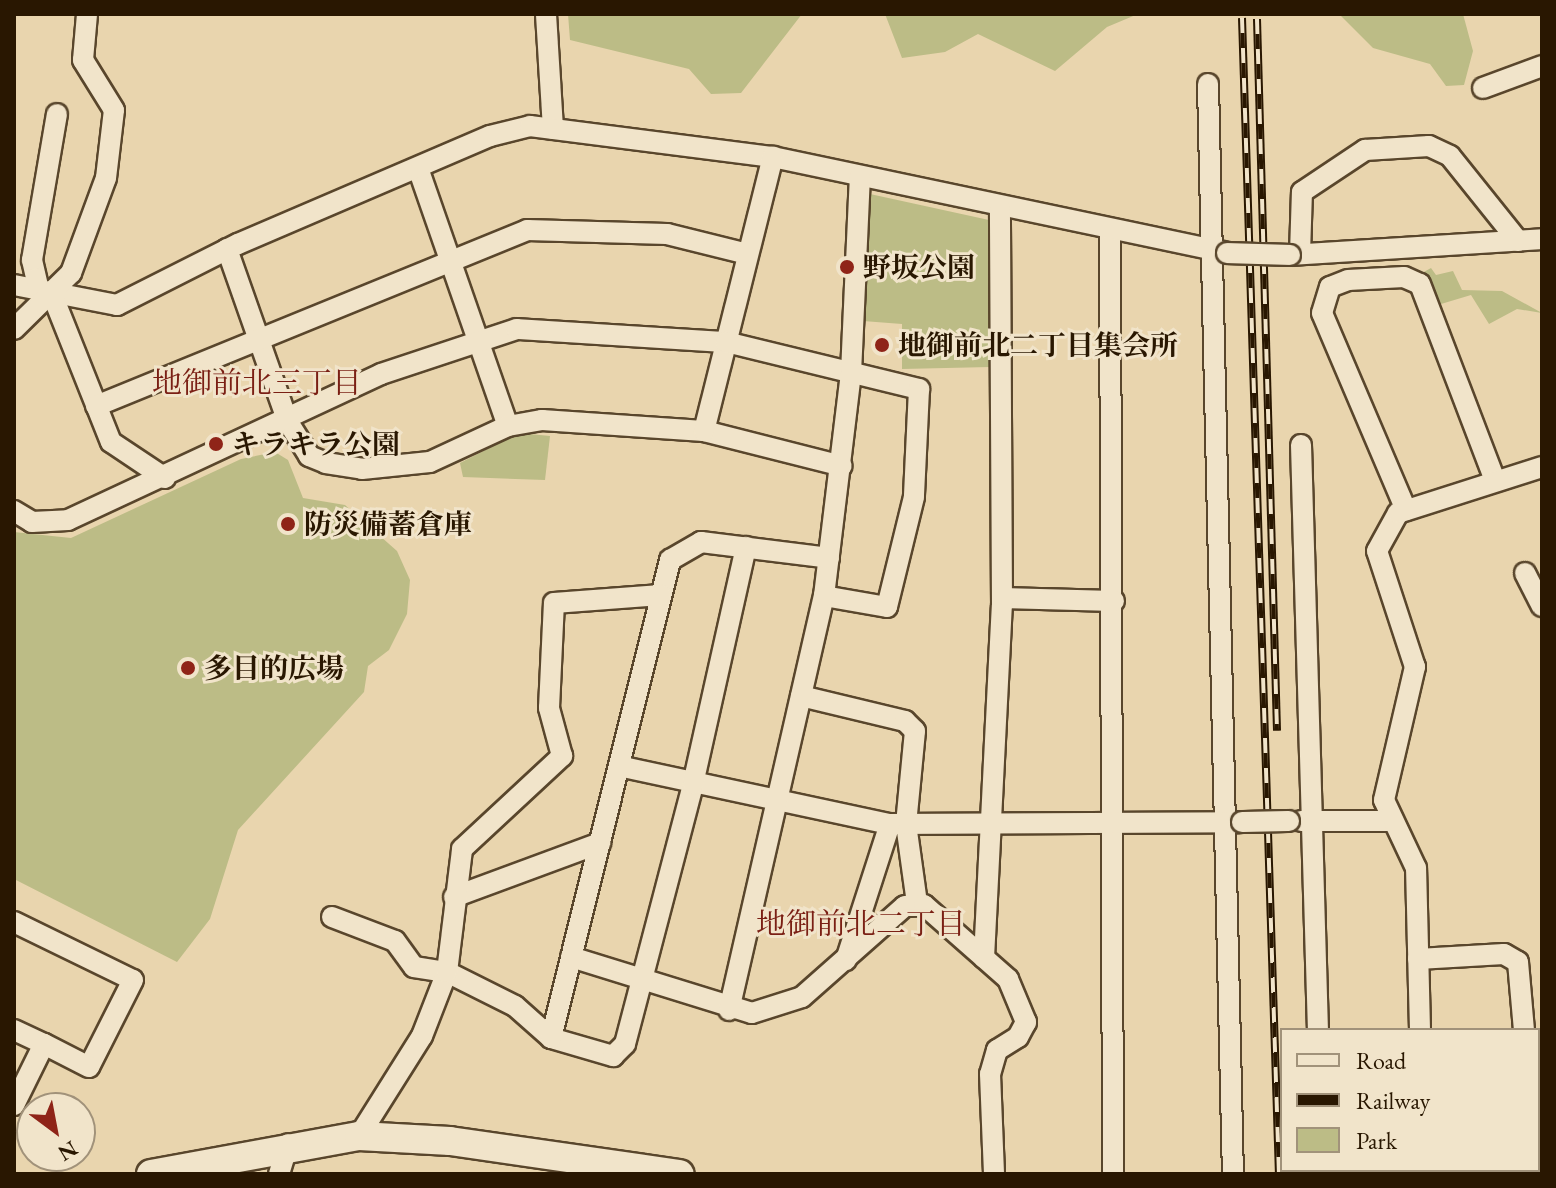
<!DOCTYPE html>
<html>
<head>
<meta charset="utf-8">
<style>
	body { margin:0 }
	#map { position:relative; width:1556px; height:1188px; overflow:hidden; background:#e9d5ae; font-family:"EB Garamond","Noto Serif JP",serif }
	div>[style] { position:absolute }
	.green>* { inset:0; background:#bcbc86 }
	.roads { filter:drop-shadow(2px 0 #59462c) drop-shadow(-2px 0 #59462c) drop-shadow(0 2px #59462c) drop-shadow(0 -2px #59462c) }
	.street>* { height:20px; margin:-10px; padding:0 10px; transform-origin:10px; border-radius:10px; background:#f1e4ca }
	.secondary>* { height:28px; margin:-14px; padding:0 14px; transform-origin:14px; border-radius:14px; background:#f1e4ca }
	.rail>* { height:8px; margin-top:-4px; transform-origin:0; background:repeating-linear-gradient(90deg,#f1e4ca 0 15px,#291701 0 30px); box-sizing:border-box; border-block:2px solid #291701 }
	.bridges { filter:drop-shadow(2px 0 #59462c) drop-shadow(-2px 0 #59462c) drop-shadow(0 2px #59462c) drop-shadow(0 -2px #59462c) }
	.street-bridge>* { height:20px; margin:-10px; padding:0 10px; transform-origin:10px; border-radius:10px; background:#f1e4ca }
	.dots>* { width:22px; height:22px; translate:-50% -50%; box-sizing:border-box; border:4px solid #f1e4ca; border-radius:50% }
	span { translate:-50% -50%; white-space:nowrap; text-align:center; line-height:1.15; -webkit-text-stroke:6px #f1e4ca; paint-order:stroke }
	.poi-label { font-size:28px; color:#291701; font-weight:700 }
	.left { translate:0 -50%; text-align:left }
	.neighbourhood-label { font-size:30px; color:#7a1f14 }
	.frame { position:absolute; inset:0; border:16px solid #291701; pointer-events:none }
	.legend { position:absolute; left:1280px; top:1028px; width:260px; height:144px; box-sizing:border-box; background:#f1e4ca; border:2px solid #a1927a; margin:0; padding:10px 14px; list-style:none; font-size:24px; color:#291701 }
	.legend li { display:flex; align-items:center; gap:16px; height:40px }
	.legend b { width:40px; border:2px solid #a1927a }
	.north { position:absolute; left:16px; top:1092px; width:80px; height:80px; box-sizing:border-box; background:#f1e4ca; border:2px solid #a1927a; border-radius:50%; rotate:148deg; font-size:22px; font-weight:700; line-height:32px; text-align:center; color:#291701 }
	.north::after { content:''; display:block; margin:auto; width:28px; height:36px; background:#8f2418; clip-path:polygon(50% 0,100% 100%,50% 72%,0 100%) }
</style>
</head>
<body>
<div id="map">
	<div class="green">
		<i style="clip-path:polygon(568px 14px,802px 14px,741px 93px,711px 94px,689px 69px,570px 40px)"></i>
		<i style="clip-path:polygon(885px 14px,1138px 14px,1107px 27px,1055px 71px,978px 34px,945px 52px,902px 58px)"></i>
		<i style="clip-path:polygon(1339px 14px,1463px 14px,1473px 51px,1464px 85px,1446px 86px,1430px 64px,1373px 48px)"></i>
		<i style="clip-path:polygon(870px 194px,989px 220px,990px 367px,902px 369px,902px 324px,863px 321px)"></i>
		<i style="clip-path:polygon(1431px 268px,1436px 275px,1453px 271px,1462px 290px,1502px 291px,1542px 313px,1517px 309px,1489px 324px,1471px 295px,1441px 304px,1422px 273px)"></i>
		<i style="clip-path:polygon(519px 433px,550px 436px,545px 480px,463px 477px,460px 463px)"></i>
		<i style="clip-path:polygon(275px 452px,288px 460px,303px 498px,345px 505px,397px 551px,410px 580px,407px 614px,389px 650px,368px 666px,364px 692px,238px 830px,210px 919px,177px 962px,14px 879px,14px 532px,71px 538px,241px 459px)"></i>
	</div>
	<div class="roads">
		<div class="street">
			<i style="left:546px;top:14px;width:115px;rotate:86.5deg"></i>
			<i style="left:1208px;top:84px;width:1090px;rotate:88.69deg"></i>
			<i style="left:1483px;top:88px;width:63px;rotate:-20.4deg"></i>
			<i style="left:418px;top:168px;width:273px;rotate:70.8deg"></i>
			<i style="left:1110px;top:232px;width:942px;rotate:89.82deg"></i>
			<i style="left:227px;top:249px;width:183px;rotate:70.6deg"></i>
			<i style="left:288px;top:422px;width:40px;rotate:58deg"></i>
			<i style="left:309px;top:456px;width:18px;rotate:22deg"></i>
			<i style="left:326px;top:463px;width:36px;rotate:9deg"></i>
			<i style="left:362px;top:469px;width:68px;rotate:-5.9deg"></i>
			<i style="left:430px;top:462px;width:86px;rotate:-24.8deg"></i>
			<i style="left:508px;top:426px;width:35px;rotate:-10deg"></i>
			<i style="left:542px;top:420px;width:162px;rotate:3.9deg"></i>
			<i style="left:704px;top:431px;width:142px;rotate:14.2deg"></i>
			<i style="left:1300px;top:254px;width:62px;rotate:-88.2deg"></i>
			<i style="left:1302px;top:192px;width:76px;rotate:-33.7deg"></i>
			<i style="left:1365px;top:150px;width:64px;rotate:-3.6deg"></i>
			<i style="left:1429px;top:146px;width:23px;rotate:25deg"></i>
			<i style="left:1450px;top:156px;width:109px;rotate:51.3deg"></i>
			<i style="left:1290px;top:255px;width:253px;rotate:-3.6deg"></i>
			<i style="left:14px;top:285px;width:105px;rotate:11deg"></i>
			<i style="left:117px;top:305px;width:136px;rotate:-26.8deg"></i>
			<i style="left:238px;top:244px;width:274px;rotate:-23.2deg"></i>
			<i style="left:490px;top:136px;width:41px;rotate:-14deg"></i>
			<i style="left:530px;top:126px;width:245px;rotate:7.3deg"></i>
			<i style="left:773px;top:157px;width:464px;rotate:11.9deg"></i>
			<i style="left:38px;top:286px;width:27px;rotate:-103deg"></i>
			<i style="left:32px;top:260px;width:148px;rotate:-80.3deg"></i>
			<i style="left:52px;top:294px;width:159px;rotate:68.3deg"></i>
			<i style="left:111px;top:442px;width:65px;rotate:33.7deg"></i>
			<i style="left:14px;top:329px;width:80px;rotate:-44.5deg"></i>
			<i style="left:71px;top:273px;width:101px;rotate:-69.8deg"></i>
			<i style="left:106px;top:178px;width:68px;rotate:-83.3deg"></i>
			<i style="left:114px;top:110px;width:59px;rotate:-121.8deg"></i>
			<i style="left:83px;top:60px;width:46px;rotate:-85deg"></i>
			<i style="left:96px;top:406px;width:466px;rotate:-22.2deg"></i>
			<i style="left:527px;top:230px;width:140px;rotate:1.6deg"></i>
			<i style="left:667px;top:234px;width:83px;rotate:13.9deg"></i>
			<i style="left:704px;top:431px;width:283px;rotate:-75.9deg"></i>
			<i style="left:1301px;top:445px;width:585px;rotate:88.34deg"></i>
			<i style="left:1406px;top:510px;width:214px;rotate:-113.1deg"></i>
			<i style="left:1322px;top:313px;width:27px;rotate:-73deg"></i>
			<i style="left:1330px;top:287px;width:19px;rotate:-21deg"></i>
			<i style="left:1348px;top:280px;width:56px;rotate:-3.1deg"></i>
			<i style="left:1404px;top:277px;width:17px;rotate:24deg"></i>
			<i style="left:1420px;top:284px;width:208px;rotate:69.1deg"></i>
			<i style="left:14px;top:511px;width:21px;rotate:31deg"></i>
			<i style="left:32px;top:522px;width:36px;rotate:-3deg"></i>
			<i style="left:68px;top:520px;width:345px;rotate:-25deg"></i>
			<i style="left:381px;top:374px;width:143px;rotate:-18.3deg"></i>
			<i style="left:517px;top:329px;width:209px;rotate:3.6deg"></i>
			<i style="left:726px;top:342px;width:199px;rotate:13.7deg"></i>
			<i style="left:919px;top:389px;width:108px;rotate:92.7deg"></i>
			<i style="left:914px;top:497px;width:113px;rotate:103.8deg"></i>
			<i style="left:887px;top:607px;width:64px;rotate:-170.1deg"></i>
			<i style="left:1525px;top:573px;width:37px;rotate:63deg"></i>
			<i style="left:1002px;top:598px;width:112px;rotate:1.5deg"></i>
			<i style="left:801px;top:696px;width:107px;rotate:13.5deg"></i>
			<i style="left:905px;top:721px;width:14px;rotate:45deg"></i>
			<i style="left:915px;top:731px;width:93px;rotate:95.5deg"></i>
			<i style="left:906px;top:824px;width:80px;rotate:82.1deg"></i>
			<i style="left:619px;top:766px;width:277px;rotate:12.1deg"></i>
			<i style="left:890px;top:824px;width:350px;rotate:-0.3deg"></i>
			<i style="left:1301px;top:821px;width:88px"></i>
			<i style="left:454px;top:897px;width:156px;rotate:-20.3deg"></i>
			<i style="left:332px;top:917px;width:67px;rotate:20.9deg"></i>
			<i style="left:395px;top:941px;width:32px;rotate:54deg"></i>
			<i style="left:414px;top:967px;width:33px;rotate:9deg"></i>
			<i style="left:447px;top:972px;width:76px;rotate:26.6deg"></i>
			<i style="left:515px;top:1006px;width:48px;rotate:41.6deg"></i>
			<i style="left:551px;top:1038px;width:65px;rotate:16.2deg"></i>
			<i style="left:613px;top:1056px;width:17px;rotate:-45deg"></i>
			<i style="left:625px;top:1044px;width:269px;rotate:-75.3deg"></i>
			<i style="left:693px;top:784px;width:243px;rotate:-77.4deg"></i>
			<i style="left:14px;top:922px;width:132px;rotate:26deg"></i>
			<i style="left:133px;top:980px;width:97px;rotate:116.8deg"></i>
			<i style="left:89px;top:1067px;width:51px;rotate:-152.9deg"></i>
			<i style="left:571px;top:957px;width:189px;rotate:17.2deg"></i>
			<i style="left:752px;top:1013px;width:52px;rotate:-17.7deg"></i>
			<i style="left:802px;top:997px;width:137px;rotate:-41.5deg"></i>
			<i style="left:905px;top:906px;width:19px;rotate:-3deg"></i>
			<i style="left:924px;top:905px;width:112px;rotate:41.4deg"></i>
			<i style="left:1008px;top:979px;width:47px;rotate:67.3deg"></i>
			<i style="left:1026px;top:1022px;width:17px;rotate:118deg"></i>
			<i style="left:1018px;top:1037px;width:25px;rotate:148deg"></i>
			<i style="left:997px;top:1050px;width:25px;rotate:106deg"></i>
			<i style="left:990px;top:1074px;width:100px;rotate:87.7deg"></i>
			<i style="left:984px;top:958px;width:353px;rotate:-87.1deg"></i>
			<i style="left:1002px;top:605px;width:397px;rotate:-90.3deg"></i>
			<i style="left:1418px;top:959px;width:86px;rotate:-3.3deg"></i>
			<i style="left:1504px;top:954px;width:16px;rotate:30deg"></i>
			<i style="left:1518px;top:962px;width:68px;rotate:85deg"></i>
			<i style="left:846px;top:960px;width:143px;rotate:-72.1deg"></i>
			<i style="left:729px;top:1010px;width:425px;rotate:-77.1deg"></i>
			<i style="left:824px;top:596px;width:225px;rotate:-83.1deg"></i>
			<i style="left:851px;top:373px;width:197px;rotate:-87.4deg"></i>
			<i style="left:14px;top:1030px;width:33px;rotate:25deg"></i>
			<i style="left:44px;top:1044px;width:68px;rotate:116.2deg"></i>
			<i style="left:1420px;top:1030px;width:162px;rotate:-91.4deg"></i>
			<i style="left:1416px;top:868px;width:75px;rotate:-115.2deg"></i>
			<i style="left:1384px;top:800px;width:137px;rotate:-76.9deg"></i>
			<i style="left:1415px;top:667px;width:122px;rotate:-108.1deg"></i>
			<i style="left:1377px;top:551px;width:43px;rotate:-61.1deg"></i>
			<i style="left:1398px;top:513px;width:151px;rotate:-17.7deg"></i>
			<i style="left:551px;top:1038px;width:493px;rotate:-76deg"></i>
			<i style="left:670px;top:560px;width:36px;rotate:-30deg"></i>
			<i style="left:701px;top:542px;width:129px;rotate:7.1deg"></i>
			<i style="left:359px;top:1136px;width:118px;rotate:-57.8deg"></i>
			<i style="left:422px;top:1036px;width:69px;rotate:-68.7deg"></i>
			<i style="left:447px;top:972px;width:124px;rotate:-83deg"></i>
			<i style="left:462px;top:849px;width:137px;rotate:-42.9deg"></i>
			<i style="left:562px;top:756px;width:50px;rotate:-105.2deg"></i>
			<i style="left:549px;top:708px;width:105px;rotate:-87.3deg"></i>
			<i style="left:554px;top:603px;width:107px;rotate:-4.3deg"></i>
			<i style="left:1322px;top:1170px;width:4px;rotate:90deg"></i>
			<i style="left:1423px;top:1170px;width:4px;rotate:90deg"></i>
			<i style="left:1528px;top:1170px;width:4px;rotate:90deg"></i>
			<i style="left:279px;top:1174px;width:31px;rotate:-73deg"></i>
		</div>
		<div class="secondary">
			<i style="left:151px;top:1174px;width:211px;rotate:-10.4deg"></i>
			<i style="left:359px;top:1136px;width:91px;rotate:3.1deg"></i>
			<i style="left:450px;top:1141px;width:232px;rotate:8.2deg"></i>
		</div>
	</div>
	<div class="rail">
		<i style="left:1242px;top:18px;width:1157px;rotate:88.17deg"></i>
		<i style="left:1257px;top:19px;width:712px;rotate:88.39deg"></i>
	</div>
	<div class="bridges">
		<div class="street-bridge">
			<i style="left:1227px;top:253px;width:63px;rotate:1.8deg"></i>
			<i style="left:1242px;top:822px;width:47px;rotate:-1.2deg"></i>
		</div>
	</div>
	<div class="dots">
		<i style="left:847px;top:267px;background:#8f2418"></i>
		<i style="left:882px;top:345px;background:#8f2418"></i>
		<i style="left:216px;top:444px;background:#8f2418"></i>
		<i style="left:288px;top:524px;background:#8f2418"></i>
		<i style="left:188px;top:668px;background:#8f2418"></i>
	</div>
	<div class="poi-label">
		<span class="left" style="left:863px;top:267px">野坂公園</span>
		<span class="left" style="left:898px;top:345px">地御前北二丁目集会所</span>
		<span class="left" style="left:232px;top:444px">キラキラ公園</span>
		<span class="left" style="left:304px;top:524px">防災備蓄倉庫</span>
		<span class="left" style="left:204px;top:668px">多目的広場</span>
	</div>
	<div class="neighbourhood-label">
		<span style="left:257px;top:383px">地御前北三丁目</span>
		<span style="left:861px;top:924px">地御前北二丁目</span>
	</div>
	<div class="frame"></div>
	<ul class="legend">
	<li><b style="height:10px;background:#f1e4ca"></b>Road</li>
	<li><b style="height:10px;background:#291701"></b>Railway</li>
	<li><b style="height:22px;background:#bcbc86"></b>Park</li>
	</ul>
	<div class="north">N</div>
</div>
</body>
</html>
